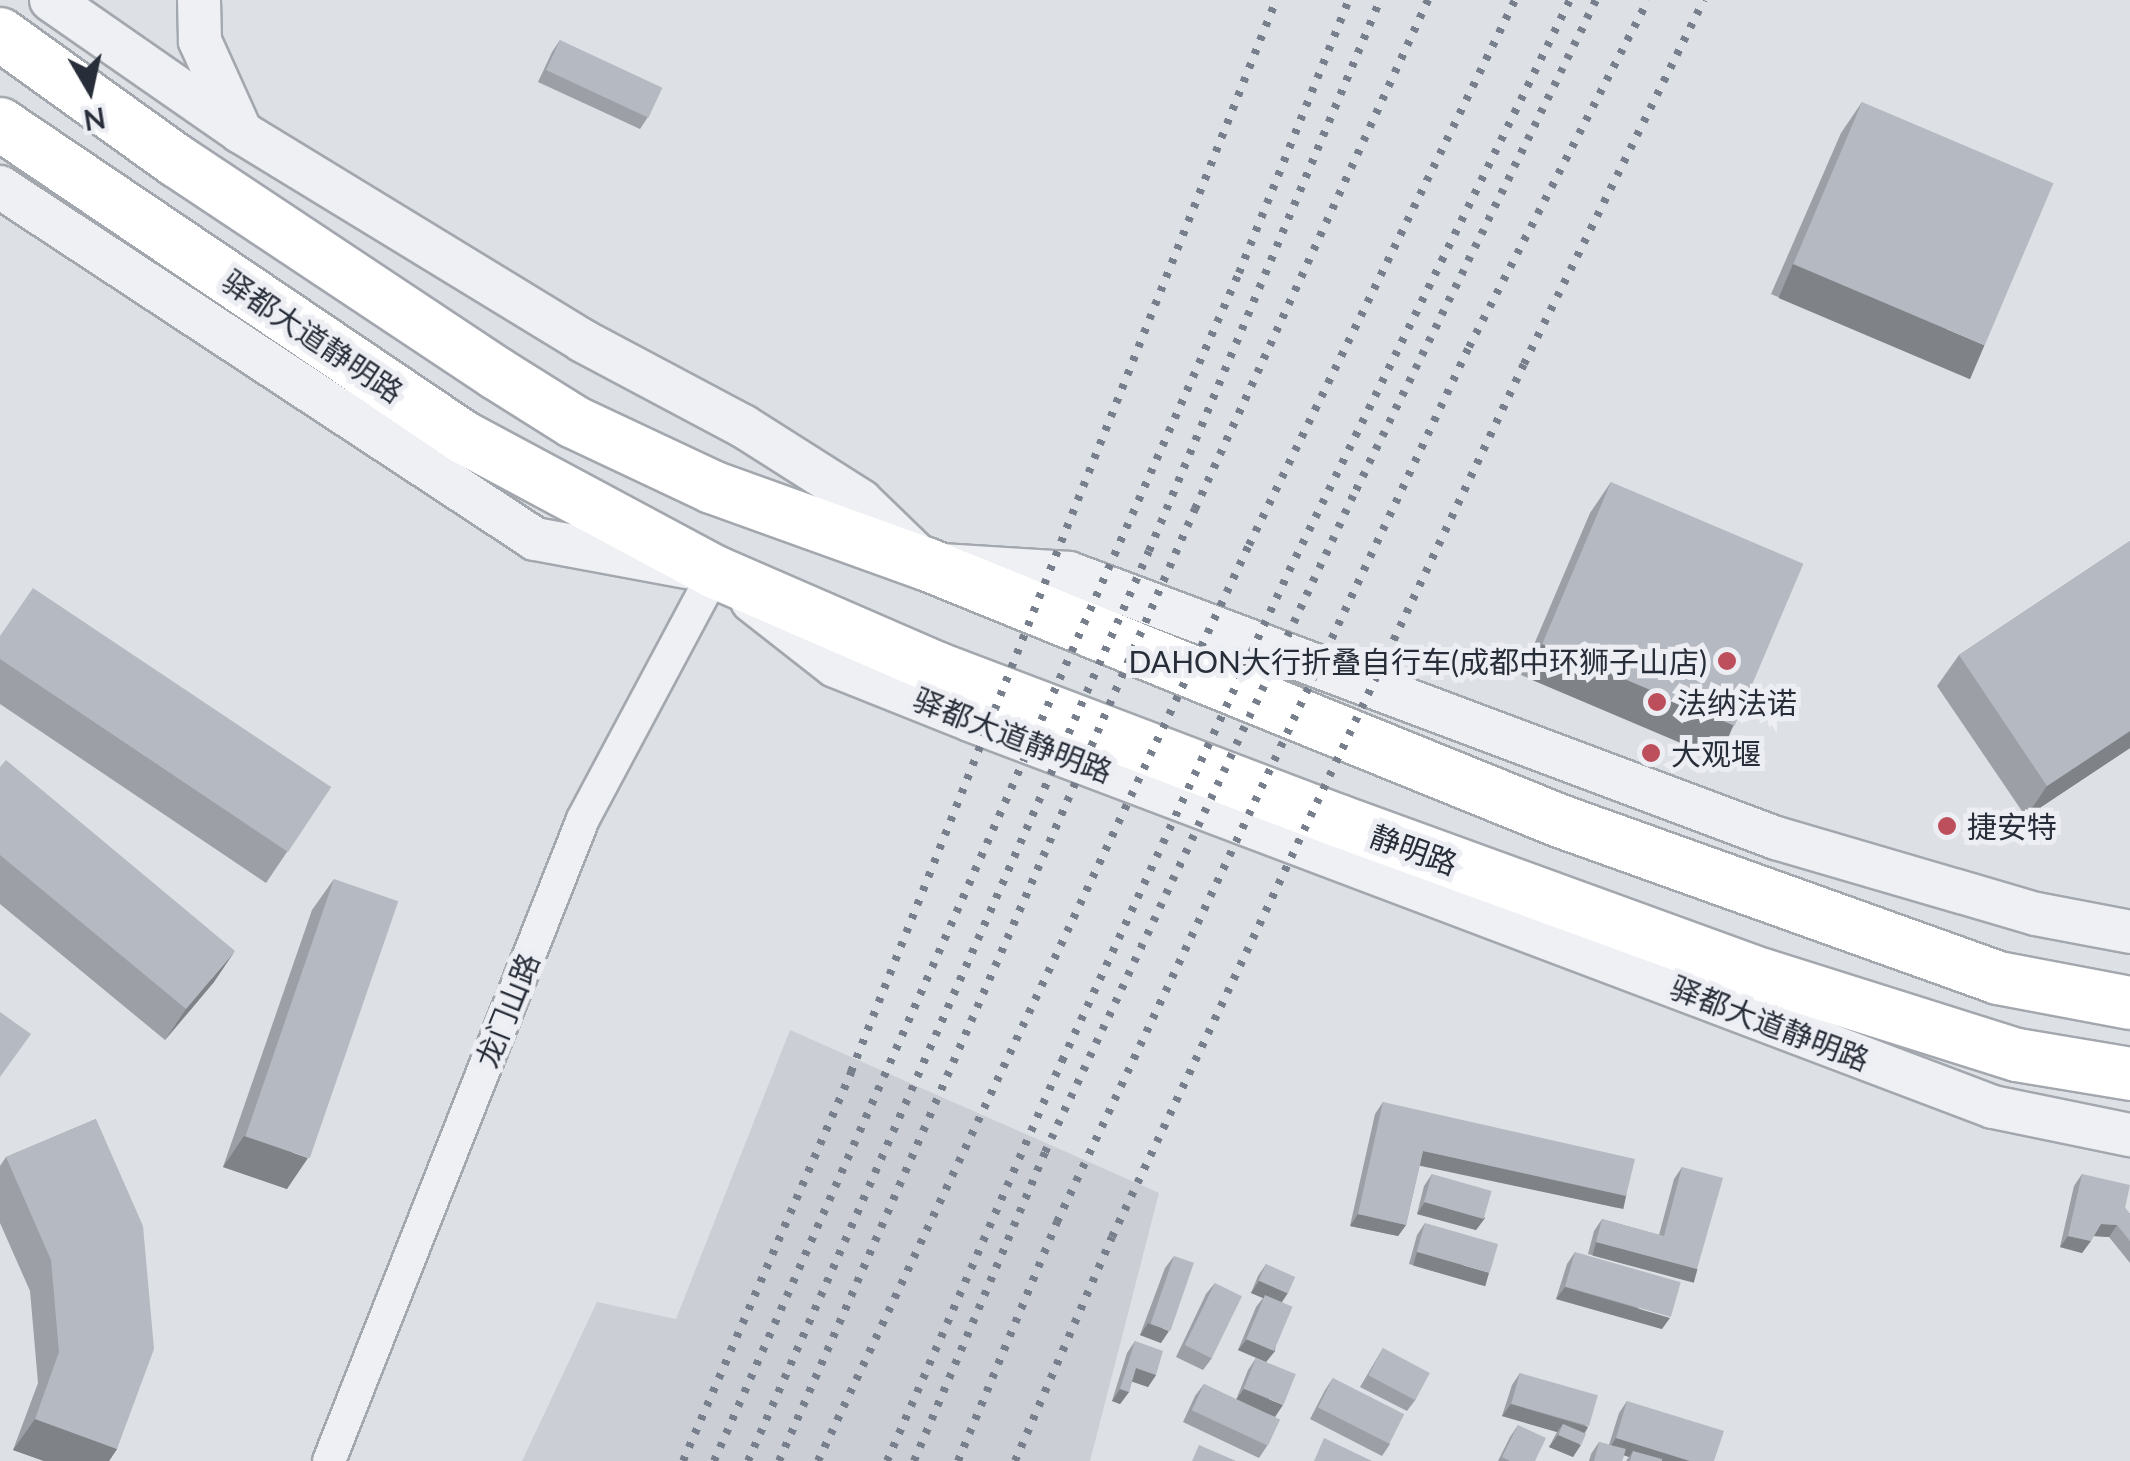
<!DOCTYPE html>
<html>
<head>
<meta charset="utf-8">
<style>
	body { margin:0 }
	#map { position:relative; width:2130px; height:1461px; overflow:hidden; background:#dde0e5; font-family:Lato,"Noto Sans SC",sans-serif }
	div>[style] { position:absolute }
	.built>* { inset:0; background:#cbcfd5 }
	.roads { filter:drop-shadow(2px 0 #a3a7ae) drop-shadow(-2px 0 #a3a7ae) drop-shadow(0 2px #a3a7ae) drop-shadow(0 -2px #a3a7ae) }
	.minor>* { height:32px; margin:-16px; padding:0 16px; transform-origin:16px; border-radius:16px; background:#eff0f4 }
	.tertiary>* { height:42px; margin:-21px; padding:0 21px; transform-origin:21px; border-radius:21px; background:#eff0f4 }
	.primary>* { height:52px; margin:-26px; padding:0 26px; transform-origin:26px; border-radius:26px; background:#fff }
	.rail>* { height:8px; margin-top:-4px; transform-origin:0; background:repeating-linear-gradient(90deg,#787f8c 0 5px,transparent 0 15px) }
	.wall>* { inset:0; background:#9c9fa6 }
	.shaded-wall>* { inset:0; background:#7f8287; transform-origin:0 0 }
	.building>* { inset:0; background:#b5b9c1; transform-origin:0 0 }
	.dots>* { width:28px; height:28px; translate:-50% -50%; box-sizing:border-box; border:5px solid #eceef3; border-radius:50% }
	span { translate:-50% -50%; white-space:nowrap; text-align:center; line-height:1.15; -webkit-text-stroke:10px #eceef3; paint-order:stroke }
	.street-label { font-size:30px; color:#282e39 }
	.poi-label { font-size:30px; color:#282e39 }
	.right { translate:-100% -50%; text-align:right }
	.left { translate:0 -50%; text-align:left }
	.north { position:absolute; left:40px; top:40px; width:100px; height:100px; -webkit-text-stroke:8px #eceef3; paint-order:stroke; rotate:171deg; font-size:28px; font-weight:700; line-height:40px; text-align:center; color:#282e39 }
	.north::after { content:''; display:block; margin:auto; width:35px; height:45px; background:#282e39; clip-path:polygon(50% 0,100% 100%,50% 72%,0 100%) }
</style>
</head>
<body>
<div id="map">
	<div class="built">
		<i style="clip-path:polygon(790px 1030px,1159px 1193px,1090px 1461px,522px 1461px,597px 1302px,676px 1319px)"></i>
	</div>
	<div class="roads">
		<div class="minor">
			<i style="left:329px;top:1461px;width:690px;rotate:-68.41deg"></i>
			<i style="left:583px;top:819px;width:280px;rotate:-61.9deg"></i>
		</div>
		<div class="tertiary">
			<i style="left:51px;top:0;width:231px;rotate:34.8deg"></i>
			<i style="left:241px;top:132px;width:401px;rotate:31.4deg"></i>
			<i style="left:583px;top:341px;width:181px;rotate:28deg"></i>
			<i style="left:743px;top:426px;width:140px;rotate:32.4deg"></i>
			<i style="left:861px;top:501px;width:91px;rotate:44.1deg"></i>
			<i style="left:926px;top:564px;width:143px;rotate:3.6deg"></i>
			<i style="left:1069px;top:573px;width:755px;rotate:20.55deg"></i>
			<i style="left:1776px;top:838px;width:271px;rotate:16.3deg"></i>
			<i style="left:2036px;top:914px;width:96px;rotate:10.8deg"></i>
			<i style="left:199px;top:0;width:41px;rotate:88.6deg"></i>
			<i style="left:200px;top:41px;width:100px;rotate:65.7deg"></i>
			<i style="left:0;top:187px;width:640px;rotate:33.34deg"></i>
			<i style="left:535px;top:539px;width:154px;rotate:10.5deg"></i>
			<i style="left:752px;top:601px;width:105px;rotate:38.1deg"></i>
			<i style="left:835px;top:666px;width:145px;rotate:21.8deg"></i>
			<i style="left:970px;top:720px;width:1094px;rotate:20.72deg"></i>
			<i style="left:1993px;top:1107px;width:140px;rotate:11.6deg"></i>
		</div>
		<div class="primary">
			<i style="left:0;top:34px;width:218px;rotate:35.7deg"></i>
			<i style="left:177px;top:161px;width:383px;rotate:33.6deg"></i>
			<i style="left:496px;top:373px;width:92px;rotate:32.1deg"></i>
			<i style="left:574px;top:422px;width:153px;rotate:25.2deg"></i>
			<i style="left:712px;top:487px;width:227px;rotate:19.8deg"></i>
			<i style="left:926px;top:564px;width:684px;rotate:22.07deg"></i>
			<i style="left:1560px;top:821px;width:465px;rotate:19.7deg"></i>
			<i style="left:1998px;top:978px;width:134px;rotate:10.7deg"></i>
			<i style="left:0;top:124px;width:559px;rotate:34.06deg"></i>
			<i style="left:463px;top:437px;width:286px;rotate:28.2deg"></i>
			<i style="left:715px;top:572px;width:241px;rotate:23.5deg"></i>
			<i style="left:936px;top:668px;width:431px;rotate:20.8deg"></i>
			<i style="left:1339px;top:821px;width:451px;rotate:20deg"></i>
			<i style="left:1763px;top:975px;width:266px;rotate:17.5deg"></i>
			<i style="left:2017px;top:1055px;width:115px;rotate:9.5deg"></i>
		</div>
	</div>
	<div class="rail">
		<i style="left:683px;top:1461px;width:424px;rotate:-66.6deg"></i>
		<i style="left:851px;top:1072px;width:1153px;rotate:-68.37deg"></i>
		<i style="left:714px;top:1461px;width:1299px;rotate:-66.16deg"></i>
		<i style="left:1239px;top:273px;width:294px;rotate:-68.1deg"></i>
		<i style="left:748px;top:1461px;width:994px;rotate:-66.22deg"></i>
		<i style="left:1149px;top:551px;width:597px;rotate:-67.25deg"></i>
		<i style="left:779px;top:1461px;width:1039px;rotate:-66.4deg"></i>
		<i style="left:1195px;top:509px;width:560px;rotate:-65.4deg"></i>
		<i style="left:818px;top:1461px;width:1012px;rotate:-64.8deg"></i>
		<i style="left:1249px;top:545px;width:606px;rotate:-63.98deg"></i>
		<i style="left:887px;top:1461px;width:437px;rotate:-66.4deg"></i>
		<i style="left:1062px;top:1061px;width:540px;rotate:-65.14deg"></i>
		<i style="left:1289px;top:571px;width:636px;rotate:-63.8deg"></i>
		<i style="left:914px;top:1461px;width:336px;rotate:-67deg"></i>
		<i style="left:1045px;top:1152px;width:731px;rotate:-64.84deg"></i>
		<i style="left:1356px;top:490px;width:546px;rotate:-63.9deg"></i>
		<i style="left:958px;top:1461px;width:259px;rotate:-67.5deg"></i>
		<i style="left:1057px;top:1222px;width:967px;rotate:-64.79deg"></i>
		<i style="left:1469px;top:347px;width:390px;rotate:-62.7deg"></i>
		<i style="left:1015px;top:1461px;width:244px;rotate:-66.6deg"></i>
		<i style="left:1112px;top:1237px;width:965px;rotate:-64.74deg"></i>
		<i style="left:1524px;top:364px;width:406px;rotate:-63.7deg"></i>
	</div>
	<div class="wall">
		<i style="clip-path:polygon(560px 40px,648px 117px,640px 129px,538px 82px,552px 52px)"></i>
		<i style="clip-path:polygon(1862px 102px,1964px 376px,1771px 294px,1841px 133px)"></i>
		<i style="clip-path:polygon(1611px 482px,1734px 725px,1713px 756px,1521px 675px,1590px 513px)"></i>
		<i style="clip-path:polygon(2130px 541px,2130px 748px,2026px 817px,1937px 686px,1959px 655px)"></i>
		<i style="clip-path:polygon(0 636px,331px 787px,266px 883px,0 704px)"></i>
		<i style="clip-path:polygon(0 767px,214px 982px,165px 1040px,0 904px)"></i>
		<i style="clip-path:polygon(334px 879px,287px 1189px,223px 1167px,312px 910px)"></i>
		<i style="clip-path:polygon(1383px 1102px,1618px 1208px,1420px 1164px,1406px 1225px,1398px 1236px,1350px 1226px,1375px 1114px)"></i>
		<i style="clip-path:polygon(96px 1119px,117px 1449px,109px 1461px,44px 1461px,13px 1450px,38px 1383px,30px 1291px,0 1223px,0 1166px,6px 1157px)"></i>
		<i style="clip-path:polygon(1682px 1167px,1697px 1269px,1689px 1281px,1588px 1254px,1594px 1231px,1602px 1219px,1659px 1235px,1674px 1179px)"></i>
		<i style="clip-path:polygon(1432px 1174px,1485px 1218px,1476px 1230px,1417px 1214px,1424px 1186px)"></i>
		<i style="clip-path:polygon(2082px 1174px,2125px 1208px,2130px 1214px,2130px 1263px,2109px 1237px,2094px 1236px,2082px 1253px,2060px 1247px,2074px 1186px)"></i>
		<i style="clip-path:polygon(1425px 1223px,1481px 1285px,1409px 1264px,1417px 1235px)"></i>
		<i style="clip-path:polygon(1575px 1252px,1662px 1329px,1556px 1299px,1567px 1264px)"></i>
		<i style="clip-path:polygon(1174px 1256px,1161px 1343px,1140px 1335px,1165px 1268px)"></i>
		<i style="clip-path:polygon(1266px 1264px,1281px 1302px,1275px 1351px,1266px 1362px,1238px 1350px,1256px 1307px,1263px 1298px,1251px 1293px,1258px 1276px)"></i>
		<i style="clip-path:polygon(1215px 1283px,1212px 1358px,1203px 1370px,1176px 1357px,1206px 1294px)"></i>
		<i style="clip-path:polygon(1135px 1341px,1156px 1375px,1148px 1387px,1132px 1381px,1129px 1392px,1120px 1404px,1112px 1401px,1127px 1353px)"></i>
		<i style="clip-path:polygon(1383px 1348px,1416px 1399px,1407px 1411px,1360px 1387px)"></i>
		<i style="clip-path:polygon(1256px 1358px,1275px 1417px,1261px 1411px,1267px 1446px,1259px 1458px,1183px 1422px,1195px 1396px,1204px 1384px,1236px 1400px,1248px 1370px)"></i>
		<i style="clip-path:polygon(1520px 1373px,1588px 1427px,1573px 1457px,1549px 1447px,1557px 1432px,1502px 1416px,1512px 1385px)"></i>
		<i style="clip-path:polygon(1333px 1378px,1390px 1444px,1382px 1456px,1310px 1419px,1325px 1390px)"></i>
		<i style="clip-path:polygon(1627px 1401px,1714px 1461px,1626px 1461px,1629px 1457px,1624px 1455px,1622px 1461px,1589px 1461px,1591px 1454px,1599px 1442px,1609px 1445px,1619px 1413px)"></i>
		<i style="clip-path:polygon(1518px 1425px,1535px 1461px,1498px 1461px,1510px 1437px)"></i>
	</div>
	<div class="shaded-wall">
		<i style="left:1793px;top:264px;width:208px;height:37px;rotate:23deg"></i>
		<i style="left:1542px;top:644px;width:208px;height:37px;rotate:23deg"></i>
		<i style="clip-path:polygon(2130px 731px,2130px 748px,2026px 817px,2047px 786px)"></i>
		<i style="clip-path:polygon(235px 951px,214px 982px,165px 1040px,186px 1009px)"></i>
		<i style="clip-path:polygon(244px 1136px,308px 1158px,287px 1189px,223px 1167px)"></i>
		<i style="left:1423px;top:1151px;width:208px;height:15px;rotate:12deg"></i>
		<i style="clip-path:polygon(1425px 1202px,1485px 1218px,1476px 1230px,1417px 1214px)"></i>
		<i style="clip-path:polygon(1358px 1214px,1406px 1225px,1398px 1236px,1350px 1226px)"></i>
		<i style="clip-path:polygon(2101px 1224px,2117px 1225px,2109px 1237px,2093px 1236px)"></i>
		<i style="clip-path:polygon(2068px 1236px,2091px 1241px,2082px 1253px,2060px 1247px)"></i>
		<i style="left:1596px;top:1242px;width:105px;height:14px;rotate:15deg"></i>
		<i style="left:1417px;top:1252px;width:75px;height:14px;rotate:16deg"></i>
		<i style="clip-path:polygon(1259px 1281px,1288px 1293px,1280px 1305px,1251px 1293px)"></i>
		<i style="clip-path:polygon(1565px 1287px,1670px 1318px,1662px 1329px,1556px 1299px)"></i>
		<i style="clip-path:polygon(1148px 1323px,1169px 1331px,1161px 1343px,1140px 1335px)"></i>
		<i style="clip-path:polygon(1247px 1339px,1275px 1351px,1266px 1362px,1238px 1350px)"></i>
		<i style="clip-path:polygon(1136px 1368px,1156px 1375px,1148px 1387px,1127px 1380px)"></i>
		<i style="clip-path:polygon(1120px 1389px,1129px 1392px,1120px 1404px,1112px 1401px)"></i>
		<i style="clip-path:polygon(1244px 1389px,1283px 1405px,1275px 1417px,1235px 1401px)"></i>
		<i style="clip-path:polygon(1511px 1404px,1588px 1427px,1580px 1439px,1563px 1424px,1557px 1432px,1502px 1416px)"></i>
		<i style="clip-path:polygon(35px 1419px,117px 1449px,109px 1461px,44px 1461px,13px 1450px)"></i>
		<i style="clip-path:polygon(1558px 1435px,1581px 1445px,1573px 1457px,1549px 1447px)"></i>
		<i style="clip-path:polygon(1616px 1438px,1690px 1461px,1643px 1461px,1633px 1451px,1629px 1457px,1608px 1450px)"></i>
	</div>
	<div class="building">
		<i style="left:560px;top:40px;width:113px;height:33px;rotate:25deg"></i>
		<i style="left:1862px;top:102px;width:208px;height:176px;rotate:23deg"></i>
		<i style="left:1611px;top:482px;width:209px;height:176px;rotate:23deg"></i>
		<i style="clip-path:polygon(2130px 541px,2130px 731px,2047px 786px,1959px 655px)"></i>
		<i style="clip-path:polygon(33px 588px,331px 787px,288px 852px,0 659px,0 636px)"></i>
		<i style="clip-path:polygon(6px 760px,235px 951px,186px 1009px,0 855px,0 767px)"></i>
		<i style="left:334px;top:879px;width:68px;height:272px;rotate:19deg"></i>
		<i style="clip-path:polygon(0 1012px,31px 1034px,0 1077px)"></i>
		<i style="clip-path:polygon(1383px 1102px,1635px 1159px,1626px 1196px,1423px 1151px,1406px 1225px,1358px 1214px)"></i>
		<i style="clip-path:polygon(96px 1119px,143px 1226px,154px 1349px,117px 1449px,35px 1419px,59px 1352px,51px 1260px,6px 1157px)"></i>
		<i style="clip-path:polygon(1682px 1167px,1723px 1178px,1697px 1269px,1596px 1242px,1602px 1219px,1664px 1236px)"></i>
		<i style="left:1432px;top:1174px;width:62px;height:29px;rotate:16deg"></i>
		<i style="clip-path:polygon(2082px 1174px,2130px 1185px,2125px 1208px,2130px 1214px,2130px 1241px,2117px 1225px,2101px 1224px,2091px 1241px,2068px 1236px)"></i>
		<i style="left:1425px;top:1223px;width:76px;height:30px;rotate:16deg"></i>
		<i style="left:1575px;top:1252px;width:110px;height:36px;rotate:16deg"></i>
		<i style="left:1174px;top:1256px;width:21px;height:72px;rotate:19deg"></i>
		<i style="left:1266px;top:1264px;width:32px;height:18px;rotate:24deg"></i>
		<i style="left:1215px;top:1283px;width:30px;height:69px;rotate:26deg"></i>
		<i style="left:1265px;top:1295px;width:30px;height:48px;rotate:23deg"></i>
		<i style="clip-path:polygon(1135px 1341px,1163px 1351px,1156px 1375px,1136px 1368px,1129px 1392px,1120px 1389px)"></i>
		<i style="left:1383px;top:1348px;width:53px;height:31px;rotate:28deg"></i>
		<i style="left:1256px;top:1358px;width:43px;height:33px;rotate:22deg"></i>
		<i style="left:1520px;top:1373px;width:81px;height:32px;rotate:16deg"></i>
		<i style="left:1333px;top:1378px;width:80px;height:33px;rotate:27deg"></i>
		<i style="left:1204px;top:1384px;width:84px;height:29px;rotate:25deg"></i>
		<i style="clip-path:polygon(1627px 1401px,1724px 1431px,1714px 1461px,1690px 1461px,1616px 1438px)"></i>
		<i style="left:1563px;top:1424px;width:25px;height:12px;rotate:23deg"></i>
		<i style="clip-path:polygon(1518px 1425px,1546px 1438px,1535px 1461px,1510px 1461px,1502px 1457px)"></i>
		<i style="clip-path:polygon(1324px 1438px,1372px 1461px,1314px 1461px)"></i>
		<i style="clip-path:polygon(1599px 1442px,1626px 1449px,1622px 1461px,1594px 1461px)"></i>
		<i style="clip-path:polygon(1199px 1445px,1236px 1461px,1192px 1461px)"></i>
		<i style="clip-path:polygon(1633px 1451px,1662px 1459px,1662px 1461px,1630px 1461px)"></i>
	</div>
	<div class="dots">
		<i style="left:1727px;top:661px;background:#bc4f5b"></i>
		<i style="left:1657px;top:702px;background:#bc4f5b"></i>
		<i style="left:1651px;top:753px;background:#bc4f5b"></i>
		<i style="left:1947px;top:826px;background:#bc4f5b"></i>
	</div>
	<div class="street-label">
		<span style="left:313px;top:336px;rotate:34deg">驿都大道静明路</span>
		<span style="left:1013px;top:735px;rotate:21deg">驿都大道静明路</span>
		<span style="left:1414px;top:849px;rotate:20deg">静明路</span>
		<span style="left:507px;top:1010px;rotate:-68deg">龙门山路</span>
		<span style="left:1770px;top:1023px;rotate:21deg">驿都大道静明路</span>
	</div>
	<div class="poi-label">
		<span class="right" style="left:1707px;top:661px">DAHON大行折叠自行车(成都中环狮子山店)</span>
		<span class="left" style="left:1677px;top:702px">法纳法诺</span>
		<span class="left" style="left:1671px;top:753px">大观堰</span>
		<span class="left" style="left:1967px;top:826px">捷安特</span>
	</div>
	<div class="north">N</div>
</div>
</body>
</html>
